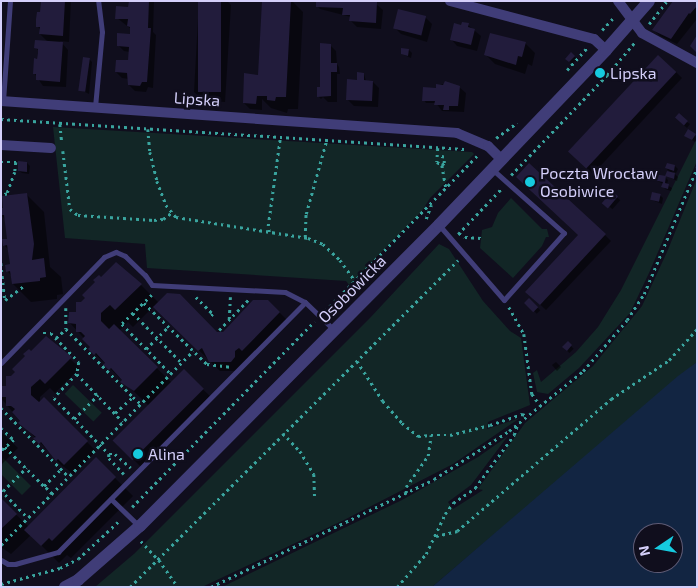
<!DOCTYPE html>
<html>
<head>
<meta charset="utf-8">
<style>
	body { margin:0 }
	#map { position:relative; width:698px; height:588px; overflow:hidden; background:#100e1d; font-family:"Exo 2",sans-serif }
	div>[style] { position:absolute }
	.green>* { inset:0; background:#122626; transform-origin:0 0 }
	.water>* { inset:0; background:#122542 }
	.shadow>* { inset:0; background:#0007; transform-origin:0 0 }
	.building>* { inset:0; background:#221c3c; transform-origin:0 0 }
	.path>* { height:2.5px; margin-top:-1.25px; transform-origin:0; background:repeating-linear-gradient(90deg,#39a49e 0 2.5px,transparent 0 6.5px) }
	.service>* { height:5px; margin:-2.5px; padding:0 2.5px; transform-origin:2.5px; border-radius:2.5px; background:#403d78 }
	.minor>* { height:10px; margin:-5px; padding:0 5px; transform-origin:5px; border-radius:5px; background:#403d78 }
	.tertiary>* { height:12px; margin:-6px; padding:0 6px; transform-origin:6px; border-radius:6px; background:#403d78 }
	.dots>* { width:14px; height:14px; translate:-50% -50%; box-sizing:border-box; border:2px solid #100e1d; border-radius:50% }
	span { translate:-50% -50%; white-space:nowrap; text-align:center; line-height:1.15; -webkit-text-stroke:5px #100e1d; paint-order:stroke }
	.poi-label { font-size:16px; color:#d4cffa }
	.left { translate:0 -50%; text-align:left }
	.street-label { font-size:16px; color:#d4cffa }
	.frame { position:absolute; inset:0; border:2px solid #d4cffa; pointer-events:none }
	.north { position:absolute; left:633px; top:523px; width:50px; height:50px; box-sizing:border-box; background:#100e1d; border:1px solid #5e5b75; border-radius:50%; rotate:258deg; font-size:14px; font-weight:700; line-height:20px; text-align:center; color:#d4cffa }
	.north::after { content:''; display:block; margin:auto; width:18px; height:22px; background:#16cadf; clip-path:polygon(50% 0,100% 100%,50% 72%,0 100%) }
</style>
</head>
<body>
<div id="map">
	<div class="green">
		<i style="clip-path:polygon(53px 127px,472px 152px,474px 154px,430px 198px,422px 211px,349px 285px,346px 281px,147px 268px,145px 244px,65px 238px)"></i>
		<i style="clip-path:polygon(697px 138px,697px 161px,649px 273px,630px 313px,579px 368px,548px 394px,537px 392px,533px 373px,537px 370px,541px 382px,576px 352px,598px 327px,621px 290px)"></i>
		<i style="clip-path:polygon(697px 178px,697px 362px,432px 587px,222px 587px,402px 500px,478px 457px,508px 436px,471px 485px,448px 502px,453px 509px,483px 490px,478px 489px,525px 423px,593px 366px,642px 306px,667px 252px)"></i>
		<i style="clip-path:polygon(511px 198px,542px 229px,547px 229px,549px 237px,546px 237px,542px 246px,513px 278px,480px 248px,482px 230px,492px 227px,498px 213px)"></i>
		<i style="clip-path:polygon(439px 244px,449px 249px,483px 301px,510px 331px,521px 338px,530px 405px,488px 422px,487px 429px,520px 418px,453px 464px,344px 520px,202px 587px,95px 587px,135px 553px,369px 319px)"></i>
		<i style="left:73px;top:385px;width:40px;height:12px;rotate:44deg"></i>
		<i style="clip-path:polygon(3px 458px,31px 486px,22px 495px,1px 474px)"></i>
	</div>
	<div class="water">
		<i style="clip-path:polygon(evenodd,697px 362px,697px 587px,432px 587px,678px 376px,697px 362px,643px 533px,673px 533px,673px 563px,643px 563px,643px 533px)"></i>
	</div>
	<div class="shadow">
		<i style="clip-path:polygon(41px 1px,71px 1px,69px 42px,60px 41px,68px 50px,66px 87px,43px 86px,34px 73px,39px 51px,36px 48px,49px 43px,40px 34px,41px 30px,37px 26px,42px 13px)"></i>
		<i style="clip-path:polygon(130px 1px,154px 1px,153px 32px,156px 35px,153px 88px,148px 87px,146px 92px,135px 91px,129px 85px,129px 79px,122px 78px,116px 72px,129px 62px,130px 52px,124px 51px,118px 45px,131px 35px,131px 29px,117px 18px,129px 8px)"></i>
		<i style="clip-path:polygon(199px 1px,227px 1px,231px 5px,225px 102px,204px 101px,194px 92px)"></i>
		<i style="clip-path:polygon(263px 1px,292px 1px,303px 12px,298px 109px,288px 109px,287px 113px,271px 108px,262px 99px,262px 110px,250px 109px,244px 103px,259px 78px)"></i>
		<i style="clip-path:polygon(318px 1px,376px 4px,383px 10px,381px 29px,357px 27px,351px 21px,351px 17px,320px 9px,317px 6px)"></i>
		<i style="clip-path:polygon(697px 1px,697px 19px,677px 44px,660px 36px,654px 30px)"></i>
		<i style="clip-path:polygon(426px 18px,432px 24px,427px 42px,401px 34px,395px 28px)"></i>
		<i style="clip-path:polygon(468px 25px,481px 36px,477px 51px,457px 46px,451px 39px,462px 27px)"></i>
		<i style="clip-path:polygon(525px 43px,535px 53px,532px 66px,528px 64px,525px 74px,495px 64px,486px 55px)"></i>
		<i style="clip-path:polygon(330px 45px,336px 51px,337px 64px,339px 67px,340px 74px,337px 74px,337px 102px,328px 102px,323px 97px,321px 99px,318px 96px,322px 90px)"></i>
		<i style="clip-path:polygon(409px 50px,412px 53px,411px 58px,402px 54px)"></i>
		<i style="clip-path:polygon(571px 54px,577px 59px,572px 64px,567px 59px)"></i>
		<i style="clip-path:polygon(89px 59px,92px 62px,89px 94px,81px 90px)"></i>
		<i style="clip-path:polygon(676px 72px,682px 78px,593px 174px,570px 152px)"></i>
		<i style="clip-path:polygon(364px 74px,366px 81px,373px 82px,379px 88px,378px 107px,354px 106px,348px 100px)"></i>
		<i style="clip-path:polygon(450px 83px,459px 87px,466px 93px,464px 112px,442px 111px,436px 103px,426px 103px,424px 100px,437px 89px,437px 85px)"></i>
		<i style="clip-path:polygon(676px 118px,687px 122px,690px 124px,687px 128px)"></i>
		<i style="clip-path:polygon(695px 135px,697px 139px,695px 142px,689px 138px)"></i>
		<i style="clip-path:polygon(27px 163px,30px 166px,29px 174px,22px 173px,19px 171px)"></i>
		<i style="clip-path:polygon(675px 166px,678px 169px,676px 173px,672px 171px,678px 177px,677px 181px,667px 176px,672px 174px,666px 168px)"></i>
		<i style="clip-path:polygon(665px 177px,668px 180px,667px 185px,672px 188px,671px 191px,665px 189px,663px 184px,654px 179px)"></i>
		<i style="left:612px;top:193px;width:11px;height:12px;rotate:41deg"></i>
		<i style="clip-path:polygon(26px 194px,44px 212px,50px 267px,61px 277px,63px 294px,57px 295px,57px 299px,31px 302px,13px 284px,12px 276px,7px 271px,11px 266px,9px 250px,4px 245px,8px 240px,6px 220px,1px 215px,1px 209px)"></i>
		<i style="clip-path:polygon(660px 195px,663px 198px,662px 204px,652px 200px)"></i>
		<i style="clip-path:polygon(580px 235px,605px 235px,611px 241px,546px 310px,533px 298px)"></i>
		<i style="clip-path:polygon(141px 285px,159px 303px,217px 334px,223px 334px,268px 301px,289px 322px,252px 360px,249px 357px,241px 371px,220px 371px,154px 306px,133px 327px,128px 322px,119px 331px,172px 383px,184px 371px,213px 399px,143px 469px,115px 441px,149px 406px,90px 349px,92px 347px,70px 323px,82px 303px)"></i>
		<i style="left:529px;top:299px;width:16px;height:5px;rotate:45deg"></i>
		<i style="clip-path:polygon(46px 337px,80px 368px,55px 393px,50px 388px,40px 397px,40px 403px,44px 399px,96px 451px,74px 474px,61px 465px,52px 455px,51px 451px,49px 452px,25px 427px,1px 398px,1px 387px,7px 387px,31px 352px)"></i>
		<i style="left:568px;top:343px;width:8px;height:6px;rotate:45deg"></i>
		<i style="clip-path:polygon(556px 362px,561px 367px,557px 371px,552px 365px)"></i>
		<i style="clip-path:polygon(1px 432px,18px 448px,1px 465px)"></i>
		<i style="clip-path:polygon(96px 459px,133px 496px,71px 558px,67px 555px,59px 563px,31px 535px,11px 554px,1px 547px,1px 500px,29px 527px)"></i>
	</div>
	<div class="building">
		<i style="clip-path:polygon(41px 1px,65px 1px,63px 36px,39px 34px,40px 27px,36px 27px,36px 19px,37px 12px,40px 12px)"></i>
		<i style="clip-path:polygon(129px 1px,149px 1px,148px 28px,151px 28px,147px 82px,142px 82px,140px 86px,128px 85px,127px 73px,115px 72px,116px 60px,128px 60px,129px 47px,117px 46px,117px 33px,130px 34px,130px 27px,127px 26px,128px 19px,115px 19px,116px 6px,128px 7px)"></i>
		<i style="left:198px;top:1px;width:23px;height:91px"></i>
		<i style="clip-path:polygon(262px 1px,291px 1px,286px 97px,276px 97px,275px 101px,267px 100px,267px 96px,257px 96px,256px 104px,243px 103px,244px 73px,258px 75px)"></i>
		<i style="clip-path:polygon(316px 1px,377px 2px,376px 23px,349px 21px,350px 15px,342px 15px,343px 8px,316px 7px)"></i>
		<i style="clip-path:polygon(673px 1px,697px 1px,697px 6px,690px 14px,689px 13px,671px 39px,652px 30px)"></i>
		<i style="left:398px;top:9px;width:29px;height:20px;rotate:14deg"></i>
		<i style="clip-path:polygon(462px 22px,469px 23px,468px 27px,475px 29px,471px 45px,450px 40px,454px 23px,461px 25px)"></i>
		<i style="clip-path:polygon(490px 33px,526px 42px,522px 57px,518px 56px,516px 65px,484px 55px)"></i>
		<i style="clip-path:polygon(697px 35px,697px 53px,690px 46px)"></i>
		<i style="clip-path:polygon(35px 40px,63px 42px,60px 82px,36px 80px,36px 74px,33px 74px,34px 58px,37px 59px,38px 53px,38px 49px,34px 48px)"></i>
		<i style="clip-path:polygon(320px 43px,331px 44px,331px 63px,337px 63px,337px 72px,331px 72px,331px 96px,317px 97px,317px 87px,320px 87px)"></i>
		<i style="clip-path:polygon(401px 48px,409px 49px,408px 56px,401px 54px)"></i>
		<i style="clip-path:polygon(571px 52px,575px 56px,569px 62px,565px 59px)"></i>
		<i style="left:658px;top:55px;width:25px;height:132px;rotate:43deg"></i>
		<i style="left:83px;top:57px;width:7px;height:34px;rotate:8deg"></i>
		<i style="clip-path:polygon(357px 72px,364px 73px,364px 80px,373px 81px,372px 101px,346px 100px,347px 79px,357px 80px)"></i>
		<i style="clip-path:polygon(445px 81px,460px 86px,458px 106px,449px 106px,449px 110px,443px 110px,444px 105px,434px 105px,435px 101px,422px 101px,423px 87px,436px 88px,436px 84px,443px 85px)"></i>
		<i style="left:679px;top:113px;width:12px;height:6px;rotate:42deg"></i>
		<i style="clip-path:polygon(688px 129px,696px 134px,692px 140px,684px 136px)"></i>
		<i style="clip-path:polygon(18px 161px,27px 162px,27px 172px,18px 171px)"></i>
		<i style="clip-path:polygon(529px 163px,606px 234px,540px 305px,525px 292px,578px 235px,516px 177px)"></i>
		<i style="clip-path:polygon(667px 163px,675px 165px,674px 171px,665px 168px)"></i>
		<i style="clip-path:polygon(667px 171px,675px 173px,674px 179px,665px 176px)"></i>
		<i style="clip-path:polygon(654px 174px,666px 176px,665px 183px,669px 184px,668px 189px,661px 187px,663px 182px,653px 180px)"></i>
		<i style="left:612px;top:191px;width:8px;height:16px;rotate:40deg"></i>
		<i style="left:652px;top:192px;width:9px;height:8px;rotate:13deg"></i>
		<i style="clip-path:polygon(27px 193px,34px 244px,32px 260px,44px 258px,46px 277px,40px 278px,40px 281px,12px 284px,10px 271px,6px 272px,5px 265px,10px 264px,7px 245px,3px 246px,2px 239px,7px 239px,4px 215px,1px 215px,1px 208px,3px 208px,2px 196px)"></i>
		<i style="clip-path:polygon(116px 262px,142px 284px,115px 310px,110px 305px,101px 313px,101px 321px,109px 329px,114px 324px,158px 367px,134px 391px,120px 382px,122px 380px,111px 368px,109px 370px,103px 365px,105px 363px,96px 353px,94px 355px,88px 349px,90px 347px,82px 339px,85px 336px,81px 332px,76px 332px,76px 324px,68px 323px,69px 312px,76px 312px,76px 302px,81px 302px,85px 298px,82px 295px,95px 282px,93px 280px,99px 275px,101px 277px)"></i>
		<i style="clip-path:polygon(167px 293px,180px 294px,217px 332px,223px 332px,253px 300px,268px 300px,280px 312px,242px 351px,239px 348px,235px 351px,235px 357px,231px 362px,209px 362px,202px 348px,198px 351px,153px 307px)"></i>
		<i style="left:529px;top:298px;width:13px;height:7px;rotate:45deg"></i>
		<i style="clip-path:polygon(46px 336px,72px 357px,45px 384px,40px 379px,31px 387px,31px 395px,39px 402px,44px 397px,88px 441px,64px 465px,58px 459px,56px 461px,41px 442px,39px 444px,33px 438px,36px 437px,18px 423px,20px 421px,12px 412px,15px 409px,11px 406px,6px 406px,6px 397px,1px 397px,1px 386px,6px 386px,6px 376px,11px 376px,15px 372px,12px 369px,25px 356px,23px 354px,29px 349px,31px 351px)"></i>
		<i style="clip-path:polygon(568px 341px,572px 345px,567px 351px,562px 347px)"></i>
		<i style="left:184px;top:369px;width:28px;height:101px;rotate:45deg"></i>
		<i style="clip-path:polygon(96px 457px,116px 477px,52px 541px,49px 538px,41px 546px,24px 530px)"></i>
		<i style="clip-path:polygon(1px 498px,17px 514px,1px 529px)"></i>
	</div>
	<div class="path">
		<i style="left:649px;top:24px;width:28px;rotate:-52deg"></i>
		<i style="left:666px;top:2px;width:2px;rotate:-153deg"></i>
		<i style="left:602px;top:30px;width:19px;rotate:-47deg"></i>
		<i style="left:567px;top:70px;width:30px;rotate:-48deg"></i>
		<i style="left:1px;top:119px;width:464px;rotate:3.7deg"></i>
		<i style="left:60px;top:124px;width:19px;rotate:84deg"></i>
		<i style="left:148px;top:129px;width:23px;rotate:85deg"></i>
		<i style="left:150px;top:152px;width:30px;rotate:76deg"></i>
		<i style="left:157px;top:181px;width:26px;rotate:69deg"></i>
		<i style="left:166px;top:205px;width:16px;rotate:50deg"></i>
		<i style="left:176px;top:217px;width:134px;rotate:9deg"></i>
		<i style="left:308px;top:238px;width:16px;rotate:22deg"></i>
		<i style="left:323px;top:244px;width:23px;rotate:43deg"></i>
		<i style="left:340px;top:260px;width:26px;rotate:54deg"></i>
		<i style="left:496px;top:138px;width:26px;rotate:-36deg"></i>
		<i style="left:438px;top:148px;width:14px;rotate:94deg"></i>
		<i style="left:437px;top:162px;width:6px;rotate:31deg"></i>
		<i style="left:442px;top:165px;width:3px;rotate:-45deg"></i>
		<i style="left:444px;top:163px;width:6px;rotate:-90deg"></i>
		<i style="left:444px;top:157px;width:5px;rotate:-169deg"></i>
		<i style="left:63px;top:151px;width:58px;rotate:83.1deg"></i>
		<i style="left:70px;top:209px;width:10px;rotate:37deg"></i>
		<i style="left:78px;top:215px;width:76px;rotate:3.8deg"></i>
		<i style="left:154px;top:220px;width:9px;rotate:-6deg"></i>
		<i style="left:163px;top:219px;width:10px;rotate:-37deg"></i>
		<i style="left:1px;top:162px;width:15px"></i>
		<i style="left:16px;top:162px;width:10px;rotate:96deg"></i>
		<i style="left:15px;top:172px;width:23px;rotate:110deg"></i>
		<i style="left:7px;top:194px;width:6px;rotate:171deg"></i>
		<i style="left:442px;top:165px;width:22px;rotate:80deg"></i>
		<i style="left:511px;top:175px;width:139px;rotate:-46.2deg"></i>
		<i style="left:607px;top:75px;width:43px;rotate:-49.7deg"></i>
		<i style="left:426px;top:219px;width:15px;rotate:-70deg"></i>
		<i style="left:269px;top:232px;width:6px;rotate:-99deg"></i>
		<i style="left:268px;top:226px;width:89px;rotate:-82.2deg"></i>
		<i style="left:459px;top:233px;width:7px;rotate:34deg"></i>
		<i style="left:465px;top:237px;width:16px;rotate:4deg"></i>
		<i style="left:458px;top:234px;width:62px;rotate:-46.3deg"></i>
		<i style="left:305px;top:237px;width:23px;rotate:-88deg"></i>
		<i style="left:306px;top:214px;width:75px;rotate:-74.5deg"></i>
		<i style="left:1px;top:263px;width:37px;rotate:84deg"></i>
		<i style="left:5px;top:300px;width:25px;rotate:-37deg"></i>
		<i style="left:152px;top:295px;width:42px;rotate:136deg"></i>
		<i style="left:122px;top:324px;width:70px;rotate:45.6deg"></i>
		<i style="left:196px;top:297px;width:24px;rotate:45deg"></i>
		<i style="left:213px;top:314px;width:6px;rotate:129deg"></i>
		<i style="left:144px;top:303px;width:88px;rotate:44.1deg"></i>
		<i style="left:207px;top:364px;width:23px;rotate:7deg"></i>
		<i style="left:509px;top:307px;width:31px;rotate:61deg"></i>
		<i style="left:524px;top:334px;width:61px;rotate:82.4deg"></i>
		<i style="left:532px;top:394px;width:14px;rotate:54deg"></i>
		<i style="left:66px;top:308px;width:21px;rotate:90deg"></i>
		<i style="left:66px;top:329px;width:95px;rotate:45.4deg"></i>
		<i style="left:325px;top:311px;width:220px;rotate:-45.6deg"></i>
		<i style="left:133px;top:313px;width:70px;rotate:45.6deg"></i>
		<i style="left:229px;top:319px;width:22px;rotate:-87deg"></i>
		<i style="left:219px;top:330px;width:43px;rotate:-45.9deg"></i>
		<i style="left:43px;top:333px;width:8px"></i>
		<i style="left:51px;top:333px;width:40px;rotate:46deg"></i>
		<i style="left:79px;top:362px;width:12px;rotate:99deg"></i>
		<i style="left:77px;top:374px;width:33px;rotate:134deg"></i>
		<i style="left:54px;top:398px;width:78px;rotate:45.5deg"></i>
		<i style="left:109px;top:454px;width:6px"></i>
		<i style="left:115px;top:454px;width:21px;rotate:41deg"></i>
		<i style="left:56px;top:338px;width:13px;rotate:-42deg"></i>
		<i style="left:146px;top:349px;width:31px;rotate:-45deg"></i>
		<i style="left:357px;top:361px;width:48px;rotate:57deg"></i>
		<i style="left:383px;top:401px;width:29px;rotate:49deg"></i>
		<i style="left:402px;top:423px;width:21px;rotate:39deg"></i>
		<i style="left:418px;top:436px;width:13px;rotate:-4deg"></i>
		<i style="left:77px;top:374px;width:66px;rotate:46.2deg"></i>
		<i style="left:1px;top:408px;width:97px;rotate:45.4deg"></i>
		<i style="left:115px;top:413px;width:24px;rotate:-42deg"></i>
		<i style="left:133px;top:397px;width:11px;rotate:41deg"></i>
		<i style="left:74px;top:419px;width:34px;rotate:-45deg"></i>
		<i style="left:1px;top:428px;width:18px;rotate:43deg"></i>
		<i style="left:14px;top:440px;width:17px;rotate:140deg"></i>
		<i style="left:283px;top:433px;width:25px;rotate:47deg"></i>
		<i style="left:300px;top:451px;width:27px;rotate:59deg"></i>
		<i style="left:314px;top:474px;width:24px;rotate:88deg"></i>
		<i style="left:5px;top:447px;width:55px;rotate:45deg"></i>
		<i style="left:109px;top:454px;width:4px;rotate:90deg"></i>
		<i style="left:109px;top:458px;width:22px;rotate:47deg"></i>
		<i style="left:1px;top:490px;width:39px;rotate:46deg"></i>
		<i style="left:3px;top:491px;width:33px;rotate:-45deg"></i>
		<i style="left:406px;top:493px;width:6px;rotate:-90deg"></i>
		<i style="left:406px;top:487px;width:38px;rotate:-55deg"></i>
		<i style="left:428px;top:456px;width:21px;rotate:-82deg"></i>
		<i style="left:431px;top:435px;width:19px"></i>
		<i style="left:450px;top:435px;width:41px;rotate:-14deg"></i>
		<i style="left:490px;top:425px;width:34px;rotate:-19deg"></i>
		<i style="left:522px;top:414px;width:6px;rotate:18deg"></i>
		<i style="left:52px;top:494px;width:11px;rotate:-135deg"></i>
		<i style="left:44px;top:486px;width:24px;rotate:-45deg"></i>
		<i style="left:132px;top:507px;width:260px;rotate:-45.5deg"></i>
		<i style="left:436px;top:536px;width:22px;rotate:-13deg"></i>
		<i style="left:457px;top:531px;width:203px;rotate:-40.6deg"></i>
		<i style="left:611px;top:399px;width:70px;rotate:-33.9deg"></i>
		<i style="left:669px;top:360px;width:42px;rotate:-47.9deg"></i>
		<i style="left:141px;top:541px;width:26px;rotate:47deg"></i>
		<i style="left:159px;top:560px;width:33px;rotate:55deg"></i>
		<i style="left:1px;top:545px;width:273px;rotate:-45.3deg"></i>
		<i style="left:1px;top:584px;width:61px;rotate:-15.2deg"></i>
		<i style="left:60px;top:568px;width:20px;rotate:-27deg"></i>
		<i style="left:78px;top:559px;width:57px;rotate:-42.9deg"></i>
		<i style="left:130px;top:587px;width:463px;rotate:-44.9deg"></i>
		<i style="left:211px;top:587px;width:248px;rotate:-25.8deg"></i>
		<i style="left:434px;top:479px;width:89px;rotate:-32.6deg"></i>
		<i style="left:509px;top:431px;width:95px;rotate:-39deg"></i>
		<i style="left:583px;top:371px;width:67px;rotate:-49.2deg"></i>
		<i style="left:627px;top:320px;width:31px;rotate:-57deg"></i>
		<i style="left:644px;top:294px;width:137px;rotate:-67.2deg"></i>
		<i style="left:397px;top:587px;width:44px;rotate:-48.7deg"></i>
		<i style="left:426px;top:554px;width:44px;rotate:-64.6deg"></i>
		<i style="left:445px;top:514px;width:14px;rotate:-54deg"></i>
		<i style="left:453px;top:503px;width:27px;rotate:-34deg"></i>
		<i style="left:475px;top:488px;width:66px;rotate:-53.7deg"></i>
		<i style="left:514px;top:435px;width:9px;rotate:-72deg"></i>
	</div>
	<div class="service">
		<i style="left:3px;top:101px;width:100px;rotate:-86deg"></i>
		<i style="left:95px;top:107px;width:75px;rotate:-84.7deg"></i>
		<i style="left:102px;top:32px;width:31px;rotate:-97deg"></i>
		<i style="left:439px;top:225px;width:99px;rotate:49.1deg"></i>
		<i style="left:504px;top:300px;width:90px;rotate:-48.2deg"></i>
		<i style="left:564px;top:233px;width:95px;rotate:-138.4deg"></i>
		<i style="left:1px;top:363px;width:148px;rotate:-45.8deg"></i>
		<i style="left:104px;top:257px;width:13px;rotate:-23deg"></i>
		<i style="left:116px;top:252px;width:10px;rotate:24deg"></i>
		<i style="left:125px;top:256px;width:28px;rotate:44deg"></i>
		<i style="left:145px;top:275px;width:12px;rotate:55deg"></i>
		<i style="left:152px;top:285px;width:133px;rotate:3deg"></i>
		<i style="left:285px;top:292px;width:22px;rotate:27deg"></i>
		<i style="left:111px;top:499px;width:39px;rotate:44deg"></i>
		<i style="left:1px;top:560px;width:8px;rotate:30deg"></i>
		<i style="left:8px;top:564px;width:7px"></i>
		<i style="left:15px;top:564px;width:45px;rotate:-15.6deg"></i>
		<i style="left:58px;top:552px;width:351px;rotate:-45.3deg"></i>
		<i style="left:305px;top:302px;width:40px;rotate:44deg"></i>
	</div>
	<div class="minor">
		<i style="left:450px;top:1px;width:149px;rotate:14.8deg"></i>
		<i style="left:594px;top:39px;width:16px;rotate:43deg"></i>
		<i style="left:618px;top:1px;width:40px;rotate:53deg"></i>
		<i style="left:642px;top:33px;width:63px;rotate:28.6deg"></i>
		<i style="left:1px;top:101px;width:457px;rotate:4deg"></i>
		<i style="left:457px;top:133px;width:34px;rotate:23deg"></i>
		<i style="left:488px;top:146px;width:20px;rotate:45deg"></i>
		<i style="left:1px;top:145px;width:50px;rotate:3.4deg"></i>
	</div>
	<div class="tertiary">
		<i style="left:65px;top:587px;width:15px;rotate:-28deg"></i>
		<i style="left:78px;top:580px;width:82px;rotate:-41.1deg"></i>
		<i style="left:140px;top:526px;width:424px;rotate:-45.2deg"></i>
		<i style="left:439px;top:225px;width:242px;rotate:-46.3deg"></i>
		<i style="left:606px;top:50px;width:65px;rotate:-48.7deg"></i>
	</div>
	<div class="dots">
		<i style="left:600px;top:73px;background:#16cadf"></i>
		<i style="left:530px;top:182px;background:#16cadf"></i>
		<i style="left:138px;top:454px;background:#16cadf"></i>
	</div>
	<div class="poi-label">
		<span class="left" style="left:610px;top:73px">Lipska</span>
		<span class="left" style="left:540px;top:182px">Poczta Wrocław<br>Osobiwice</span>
		<span class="left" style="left:148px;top:454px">Alina</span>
	</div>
	<div class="street-label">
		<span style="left:197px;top:99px;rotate:4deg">Lipska</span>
		<span style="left:352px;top:289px;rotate:-45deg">Osobowicka</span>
	</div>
	<div class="frame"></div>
	<div class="north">N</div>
</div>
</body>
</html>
